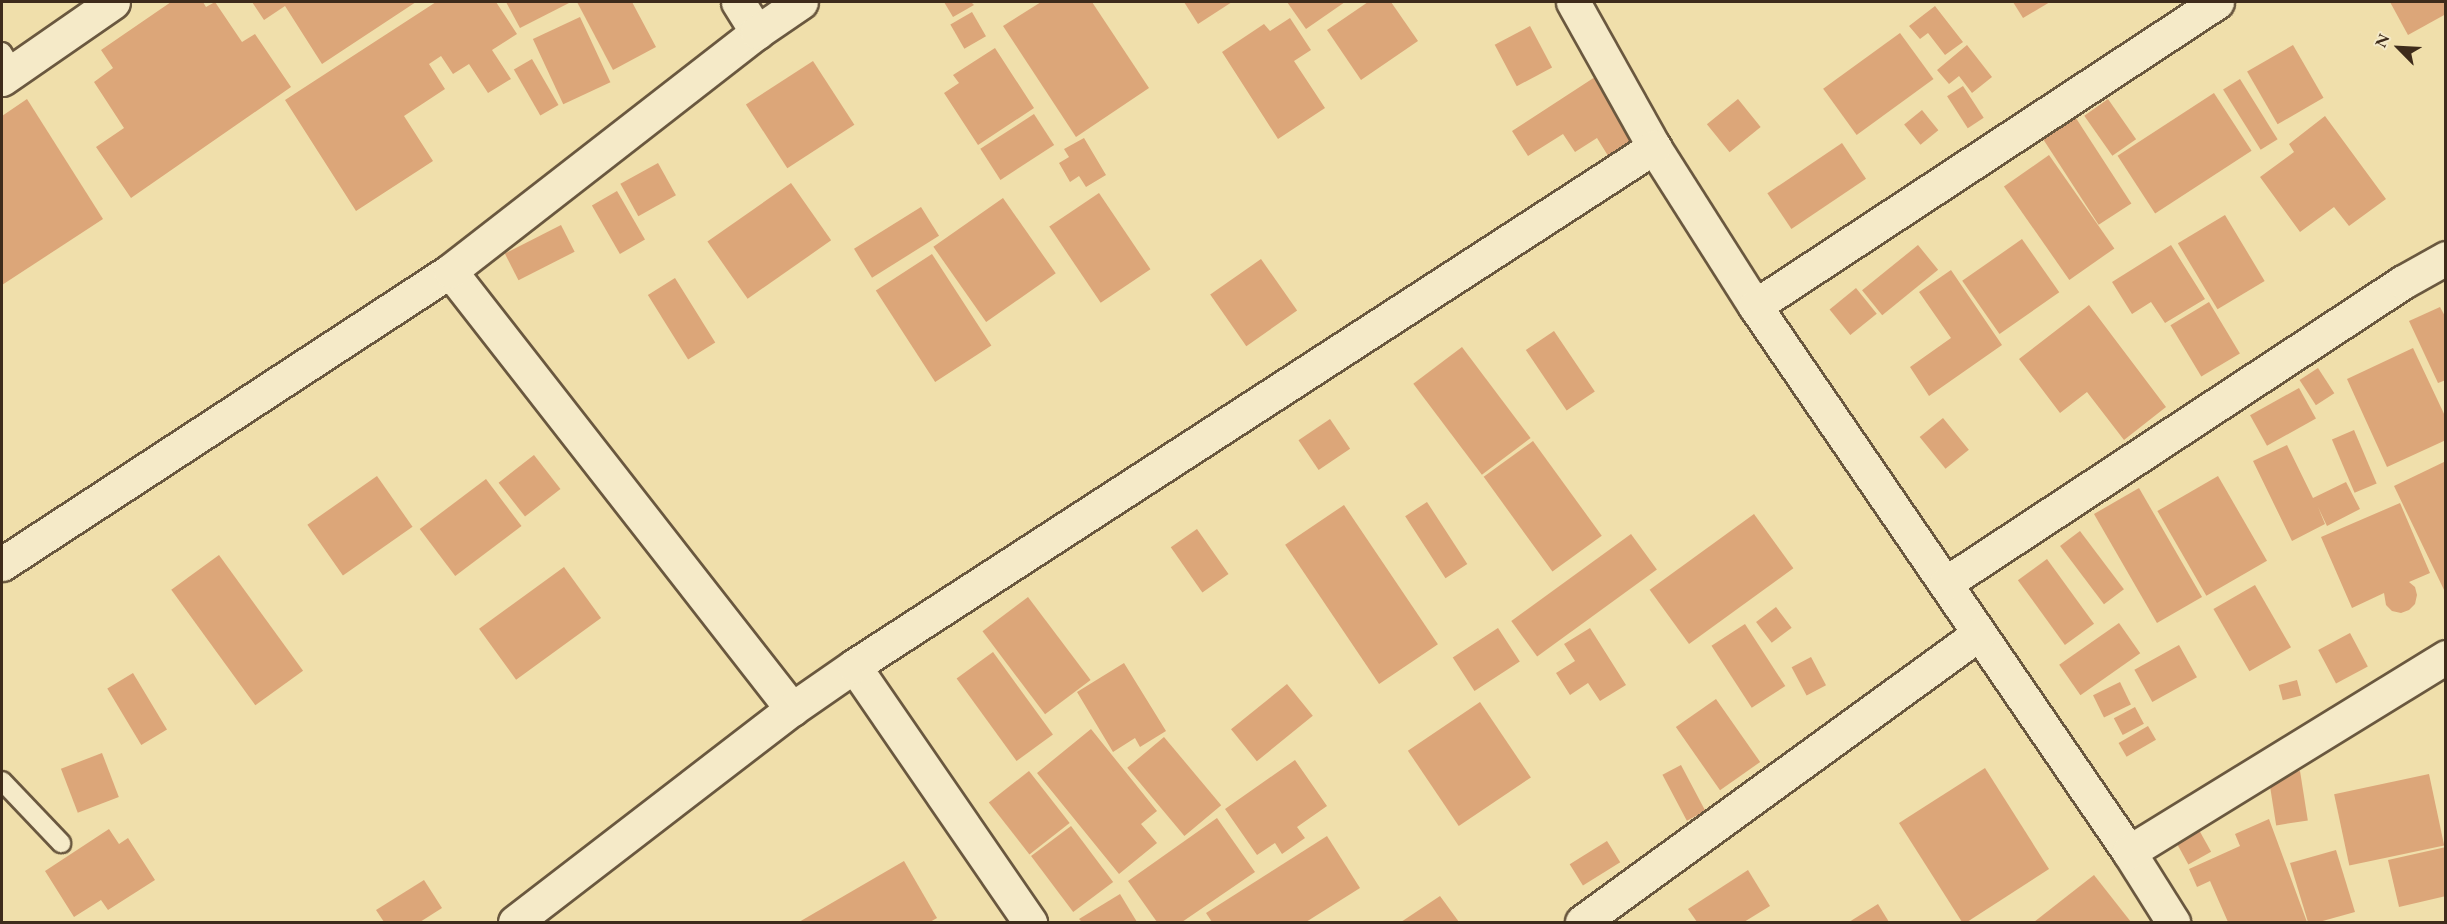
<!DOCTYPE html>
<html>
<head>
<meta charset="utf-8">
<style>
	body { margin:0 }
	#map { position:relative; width:2447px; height:924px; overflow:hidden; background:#f0dfab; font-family:"EB Garamond",serif }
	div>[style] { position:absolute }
	.building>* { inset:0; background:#dca679; transform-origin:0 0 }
	.roads { filter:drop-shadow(2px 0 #6a583f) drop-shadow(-2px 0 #6a583f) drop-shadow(0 2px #6a583f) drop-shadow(0 -2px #6a583f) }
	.service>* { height:18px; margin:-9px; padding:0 9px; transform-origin:9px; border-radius:9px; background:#f5eac8 }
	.minor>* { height:33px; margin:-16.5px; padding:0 16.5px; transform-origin:16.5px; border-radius:16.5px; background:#f5eac8 }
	span { translate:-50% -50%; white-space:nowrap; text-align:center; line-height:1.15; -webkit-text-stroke:4.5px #f5eac8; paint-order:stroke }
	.frame { position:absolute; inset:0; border:3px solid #3e2b1b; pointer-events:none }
	.north { position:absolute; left:2369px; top:18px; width:60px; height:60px; -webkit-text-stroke:4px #f5eac8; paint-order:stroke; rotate:294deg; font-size:16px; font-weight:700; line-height:24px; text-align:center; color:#3e2b1b }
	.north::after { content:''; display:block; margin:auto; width:21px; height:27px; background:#3e2b1b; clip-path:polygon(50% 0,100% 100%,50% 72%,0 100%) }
</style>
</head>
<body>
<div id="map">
	<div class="building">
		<i style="clip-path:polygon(171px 2px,203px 2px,206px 7px,215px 2px,242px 42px,255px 34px,291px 87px,131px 198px,96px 147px,124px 128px,94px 82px,113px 68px,101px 50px)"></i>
		<i style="clip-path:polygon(252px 2px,416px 2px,322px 64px,285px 6px,264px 20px)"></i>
		<i style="clip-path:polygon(436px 2px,496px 2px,517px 34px,492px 50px,511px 79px,488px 93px,469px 64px,453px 74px,441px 56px,429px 64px,445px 89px,404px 116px,433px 161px,356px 211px,285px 100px)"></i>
		<i style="clip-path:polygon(506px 2px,571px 2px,520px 28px)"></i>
		<i style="clip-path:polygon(577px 2px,632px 2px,656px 47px,613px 70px)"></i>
		<i style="clip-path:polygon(944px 2px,971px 2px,974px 5px,953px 17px)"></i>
		<i style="clip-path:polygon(1041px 2px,1092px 2px,1149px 88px,1076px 137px,1003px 26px)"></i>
		<i style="clip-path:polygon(1184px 2px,1232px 2px,1198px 24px)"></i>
		<i style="clip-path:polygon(1287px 2px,1345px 2px,1306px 29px)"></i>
		<i style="clip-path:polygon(1368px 2px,1391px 2px,1418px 41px,1361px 80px,1327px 30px)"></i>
		<i style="clip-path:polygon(2013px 2px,2050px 2px,2023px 18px)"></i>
		<i style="clip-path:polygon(2390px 2px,2446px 2px,2446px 14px,2408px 35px)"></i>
		<i style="clip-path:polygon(1935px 6px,1963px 42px,1945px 55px,1928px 33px,1920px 39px,1909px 26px)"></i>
		<i style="left:972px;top:12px;width:28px;height:25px;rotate:60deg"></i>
		<i style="left:580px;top:17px;width:72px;height:52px;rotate:65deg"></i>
		<i style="clip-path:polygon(1290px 18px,1311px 50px,1294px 61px,1325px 108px,1278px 139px,1222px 52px,1264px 24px,1270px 31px)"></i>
		<i style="left:1530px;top:26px;width:47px;height:40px;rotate:62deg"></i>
		<i style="left:1900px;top:33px;width:57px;height:95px;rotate:54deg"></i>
		<i style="clip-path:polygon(1967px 45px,1992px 77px,1972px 93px,1959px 76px,1949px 84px,1937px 70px)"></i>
		<i style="left:2293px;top:45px;width:61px;height:53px;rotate:60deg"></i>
		<i style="clip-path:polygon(995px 48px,1034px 108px,978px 145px,944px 93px,959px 83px,953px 75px)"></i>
		<i style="left:532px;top:59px;width:53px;height:21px;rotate:60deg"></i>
		<i style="left:813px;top:61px;width:76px;height:80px;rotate:57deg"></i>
		<i style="clip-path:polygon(1595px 77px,1636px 142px,1610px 159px,1597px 138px,1575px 152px,1563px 134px,1528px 156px,1512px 131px)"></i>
		<i style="left:2240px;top:79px;width:71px;height:20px;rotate:58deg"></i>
		<i style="left:1963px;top:86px;width:38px;height:19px;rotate:57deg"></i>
		<i style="left:2214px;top:93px;width:69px;height:115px;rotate:57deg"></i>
		<i style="clip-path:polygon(27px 99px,103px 219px,2px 285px,2px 116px)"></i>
		<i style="left:1738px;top:99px;width:36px;height:40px;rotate:51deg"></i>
		<i style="left:2108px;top:99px;width:49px;height:29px;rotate:55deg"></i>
		<i style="left:1922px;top:110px;width:26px;height:23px;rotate:51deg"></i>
		<i style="left:2072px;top:112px;width:109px;height:39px;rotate:57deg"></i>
		<i style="left:1034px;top:114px;width:37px;height:64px;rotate:57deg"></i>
		<i style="clip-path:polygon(2325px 116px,2386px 199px,2349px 226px,2334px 207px,2300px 232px,2260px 177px,2294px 152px,2289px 144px)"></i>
		<i style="clip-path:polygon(1084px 138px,1106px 175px,1086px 187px,1079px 176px,1070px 182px,1059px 163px,1069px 157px,1064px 149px)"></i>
		<i style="left:1842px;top:143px;width:43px;height:90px;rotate:56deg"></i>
		<i style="left:2049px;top:155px;width:114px;height:55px;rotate:55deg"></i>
		<i style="left:658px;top:163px;width:37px;height:43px;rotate:61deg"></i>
		<i style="left:791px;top:183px;width:70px;height:102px;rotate:55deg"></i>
		<i style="left:617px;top:191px;width:56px;height:29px;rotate:60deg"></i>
		<i style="left:1099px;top:193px;width:92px;height:60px;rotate:56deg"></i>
		<i style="left:1003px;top:198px;width:92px;height:85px;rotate:55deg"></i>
		<i style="left:921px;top:207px;width:34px;height:79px;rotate:58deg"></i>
		<i style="left:2225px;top:215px;width:77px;height:55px;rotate:59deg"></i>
		<i style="left:561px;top:225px;width:30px;height:63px;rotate:63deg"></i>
		<i style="left:2022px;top:239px;width:65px;height:73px;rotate:55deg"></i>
		<i style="left:1918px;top:245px;width:32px;height:72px;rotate:51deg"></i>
		<i style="clip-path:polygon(2171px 245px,2205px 299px,2165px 323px,2151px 302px,2132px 314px,2112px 282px)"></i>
		<i style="left:932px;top:254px;width:109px;height:67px;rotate:57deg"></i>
		<i style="left:1261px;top:259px;width:63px;height:62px;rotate:55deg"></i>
		<i style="clip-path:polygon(1951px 270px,2002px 345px,1929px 396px,1910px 367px,1951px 338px,1919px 292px)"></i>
		<i style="left:675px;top:278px;width:76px;height:32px;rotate:58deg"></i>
		<i style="left:1856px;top:288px;width:33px;height:34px;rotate:51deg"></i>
		<i style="left:2209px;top:302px;width:60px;height:45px;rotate:59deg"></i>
		<i style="clip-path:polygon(2089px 305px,2166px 407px,2124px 440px,2087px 392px,2060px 413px,2019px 359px)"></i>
		<i style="clip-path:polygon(2440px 307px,2446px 318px,2446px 380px,2438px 383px,2409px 321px)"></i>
		<i style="left:1554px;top:331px;width:73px;height:34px;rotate:56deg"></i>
		<i style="left:1462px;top:347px;width:114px;height:61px;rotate:53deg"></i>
		<i style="clip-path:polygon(2413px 348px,2446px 418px,2446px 440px,2387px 467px,2347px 379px)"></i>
		<i style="left:2318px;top:368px;width:30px;height:22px;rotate:57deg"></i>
		<i style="left:2299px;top:388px;width:35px;height:56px;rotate:61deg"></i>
		<i style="left:1943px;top:418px;width:41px;height:30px;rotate:51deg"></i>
		<i style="left:1330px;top:419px;width:36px;height:38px;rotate:56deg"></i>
		<i style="left:2354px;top:430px;width:58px;height:24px;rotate:67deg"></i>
		<i style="left:1533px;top:441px;width:117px;height:61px;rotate:54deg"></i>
		<i style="clip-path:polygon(2287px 445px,2313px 498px,2346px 482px,2360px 509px,2327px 526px,2318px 507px,2325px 524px,2292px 541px,2253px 461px)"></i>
		<i style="left:534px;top:455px;width:43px;height:45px;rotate:52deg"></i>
		<i style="clip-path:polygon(2446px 461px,2446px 594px,2394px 486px)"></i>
		<i style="left:377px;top:476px;width:62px;height:85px;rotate:55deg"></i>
		<i style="left:2218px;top:476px;width:98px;height:70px;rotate:60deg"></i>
		<i style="left:486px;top:479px;width:59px;height:83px;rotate:53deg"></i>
		<i style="left:2139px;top:488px;width:126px;height:52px;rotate:60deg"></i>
		<i style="left:1427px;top:502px;width:74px;height:26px;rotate:57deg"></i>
		<i style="clip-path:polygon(2400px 503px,2430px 573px,2409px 582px,2415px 587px,2417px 595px,2415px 604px,2409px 610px,2401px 613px,2392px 611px,2386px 605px,2384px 593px,2352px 608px,2321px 537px)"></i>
		<i style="left:1344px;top:505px;width:168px;height:71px;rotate:56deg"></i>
		<i style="left:1754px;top:514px;width:67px;height:129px;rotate:54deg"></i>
		<i style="left:1197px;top:529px;width:55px;height:32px;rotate:55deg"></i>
		<i style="left:2080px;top:531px;width:73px;height:25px;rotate:53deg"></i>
		<i style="left:1631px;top:534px;width:44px;height:148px;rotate:54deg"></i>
		<i style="left:219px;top:555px;width:143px;height:59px;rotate:54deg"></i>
		<i style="left:2047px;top:559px;width:80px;height:36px;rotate:54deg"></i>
		<i style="left:564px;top:567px;width:63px;height:105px;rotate:54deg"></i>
		<i style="left:2255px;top:585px;width:72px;height:48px;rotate:60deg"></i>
		<i style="left:1028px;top:597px;width:104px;height:57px;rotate:53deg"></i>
		<i style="left:1776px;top:607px;width:26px;height:25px;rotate:53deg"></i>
		<i style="left:2119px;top:623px;width:37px;height:73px;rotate:55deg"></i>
		<i style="left:1745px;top:624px;width:74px;height:40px;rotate:57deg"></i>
		<i style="left:1498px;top:628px;width:40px;height:54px;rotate:57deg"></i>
		<i style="clip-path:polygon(1590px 628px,1626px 685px,1600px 701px,1588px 683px,1570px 695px,1556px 673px,1575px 661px,1564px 644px)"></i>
		<i style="left:2350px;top:633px;width:38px;height:36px;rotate:62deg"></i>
		<i style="left:2179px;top:645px;width:37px;height:51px;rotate:61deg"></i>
		<i style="left:993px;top:652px;width:102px;height:45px;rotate:54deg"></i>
		<i style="left:1811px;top:657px;width:32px;height:22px;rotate:62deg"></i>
		<i style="clip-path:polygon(1124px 663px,1166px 731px,1140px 747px,1135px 738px,1113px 752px,1077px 692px)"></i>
		<i style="left:133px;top:673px;width:66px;height:30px;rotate:59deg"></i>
		<i style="left:2297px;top:680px;width:16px;height:19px;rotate:75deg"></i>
		<i style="left:2120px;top:682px;width:25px;height:30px;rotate:64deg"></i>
		<i style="left:1287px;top:684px;width:41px;height:72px;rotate:51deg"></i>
		<i style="left:1716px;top:699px;width:77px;height:49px;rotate:55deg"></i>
		<i style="left:1480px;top:702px;width:91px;height:87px;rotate:56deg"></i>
		<i style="left:2135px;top:707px;width:19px;height:24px;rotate:62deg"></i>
		<i style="left:2148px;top:726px;width:16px;height:34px;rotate:60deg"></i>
		<i style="clip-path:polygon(1091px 729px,1157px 811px,1141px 824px,1157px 843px,1119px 874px,1037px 773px)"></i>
		<i style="left:1164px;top:737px;width:89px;height:48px;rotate:50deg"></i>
		<i style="left:102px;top:753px;width:47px;height:44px;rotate:69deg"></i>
		<i style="clip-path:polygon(1295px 760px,1327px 806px,1297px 827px,1305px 838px,1282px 854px,1275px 843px,1257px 855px,1225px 809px)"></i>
		<i style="left:1681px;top:765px;width:52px;height:21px;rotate:62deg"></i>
		<i style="clip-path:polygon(1985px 768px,2049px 869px,1967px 922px,1962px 922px,1899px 823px)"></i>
		<i style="left:1029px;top:771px;width:66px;height:51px;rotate:52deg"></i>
		<i style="left:2300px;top:771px;width:50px;height:32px;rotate:81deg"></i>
		<i style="left:2429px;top:774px;width:73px;height:97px;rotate:78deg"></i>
		<i style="clip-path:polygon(1217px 818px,1255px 872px,1182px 922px,1157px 922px,1128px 881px)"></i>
		<i style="clip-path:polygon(2269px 819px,2307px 922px,2228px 922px,2210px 881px,2197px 887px,2189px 869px,2240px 846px,2235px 834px)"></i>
		<i style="left:1071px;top:826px;width:70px;height:50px;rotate:53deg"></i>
		<i style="clip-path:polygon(109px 829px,119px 844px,128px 838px,155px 880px,108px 910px,101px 900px,74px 917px,45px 871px)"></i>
		<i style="left:2199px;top:830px;width:25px;height:26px;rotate:61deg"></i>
		<i style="clip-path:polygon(1327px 836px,1360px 888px,1306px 922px,1212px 922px,1206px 913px)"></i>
		<i style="left:1607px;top:841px;width:25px;height:44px;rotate:58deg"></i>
		<i style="clip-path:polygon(2446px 847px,2446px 896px,2399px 907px,2388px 860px)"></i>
		<i style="clip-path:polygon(2336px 850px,2355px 912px,2319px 922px,2308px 922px,2290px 863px)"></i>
		<i style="clip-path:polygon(904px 861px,937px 918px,930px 922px,799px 922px)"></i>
		<i style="clip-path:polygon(1748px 870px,1770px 906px,1744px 922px,1697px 922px,1688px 909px)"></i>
		<i style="clip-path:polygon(2094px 875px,2131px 922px,2034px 922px)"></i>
		<i style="clip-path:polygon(424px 880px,442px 908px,420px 922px,384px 922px,376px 910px)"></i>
		<i style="clip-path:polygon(1120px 894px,1137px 922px,1082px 922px,1079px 919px)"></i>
		<i style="clip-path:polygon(1440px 896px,1459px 922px,1401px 922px)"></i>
		<i style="clip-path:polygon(1878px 904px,1889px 922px,1849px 922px)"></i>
	</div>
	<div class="roads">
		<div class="service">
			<i style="left:2px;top:52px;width:22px;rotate:58deg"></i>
			<i style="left:2px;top:781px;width:86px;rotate:46.4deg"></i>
		</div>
		<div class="minor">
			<i style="left:738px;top:2px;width:36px;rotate:58deg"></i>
			<i style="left:1573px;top:2px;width:166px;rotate:60.8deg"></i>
			<i style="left:1654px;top:147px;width:188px;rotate:57.6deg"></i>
			<i style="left:1755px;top:306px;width:662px;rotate:55.59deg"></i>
			<i style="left:2129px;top:852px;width:83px;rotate:57.8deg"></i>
			<i style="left:2px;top:79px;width:135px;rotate:-34.7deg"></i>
			<i style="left:450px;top:271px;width:556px;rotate:52.02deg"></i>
			<i style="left:1755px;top:306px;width:553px;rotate:-33.35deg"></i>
			<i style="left:2px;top:564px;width:535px;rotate:-33.19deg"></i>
			<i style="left:450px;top:271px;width:389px;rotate:-37.9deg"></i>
			<i style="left:757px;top:32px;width:53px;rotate:-34.3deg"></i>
			<i style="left:1946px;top:583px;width:547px;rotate:-33.37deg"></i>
			<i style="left:2403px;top:282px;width:49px;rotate:-29.2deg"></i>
			<i style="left:854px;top:666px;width:311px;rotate:55.5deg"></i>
			<i style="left:2129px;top:852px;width:372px;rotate:-31.6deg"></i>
			<i style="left:515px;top:922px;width:349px;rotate:-37.6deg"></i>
			<i style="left:792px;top:709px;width:75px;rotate:-34.7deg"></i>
			<i style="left:854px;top:666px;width:954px;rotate:-32.97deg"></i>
			<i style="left:1582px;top:922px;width:490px;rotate:-36deg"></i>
		</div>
	</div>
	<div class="frame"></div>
	<div class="north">N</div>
</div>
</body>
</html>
